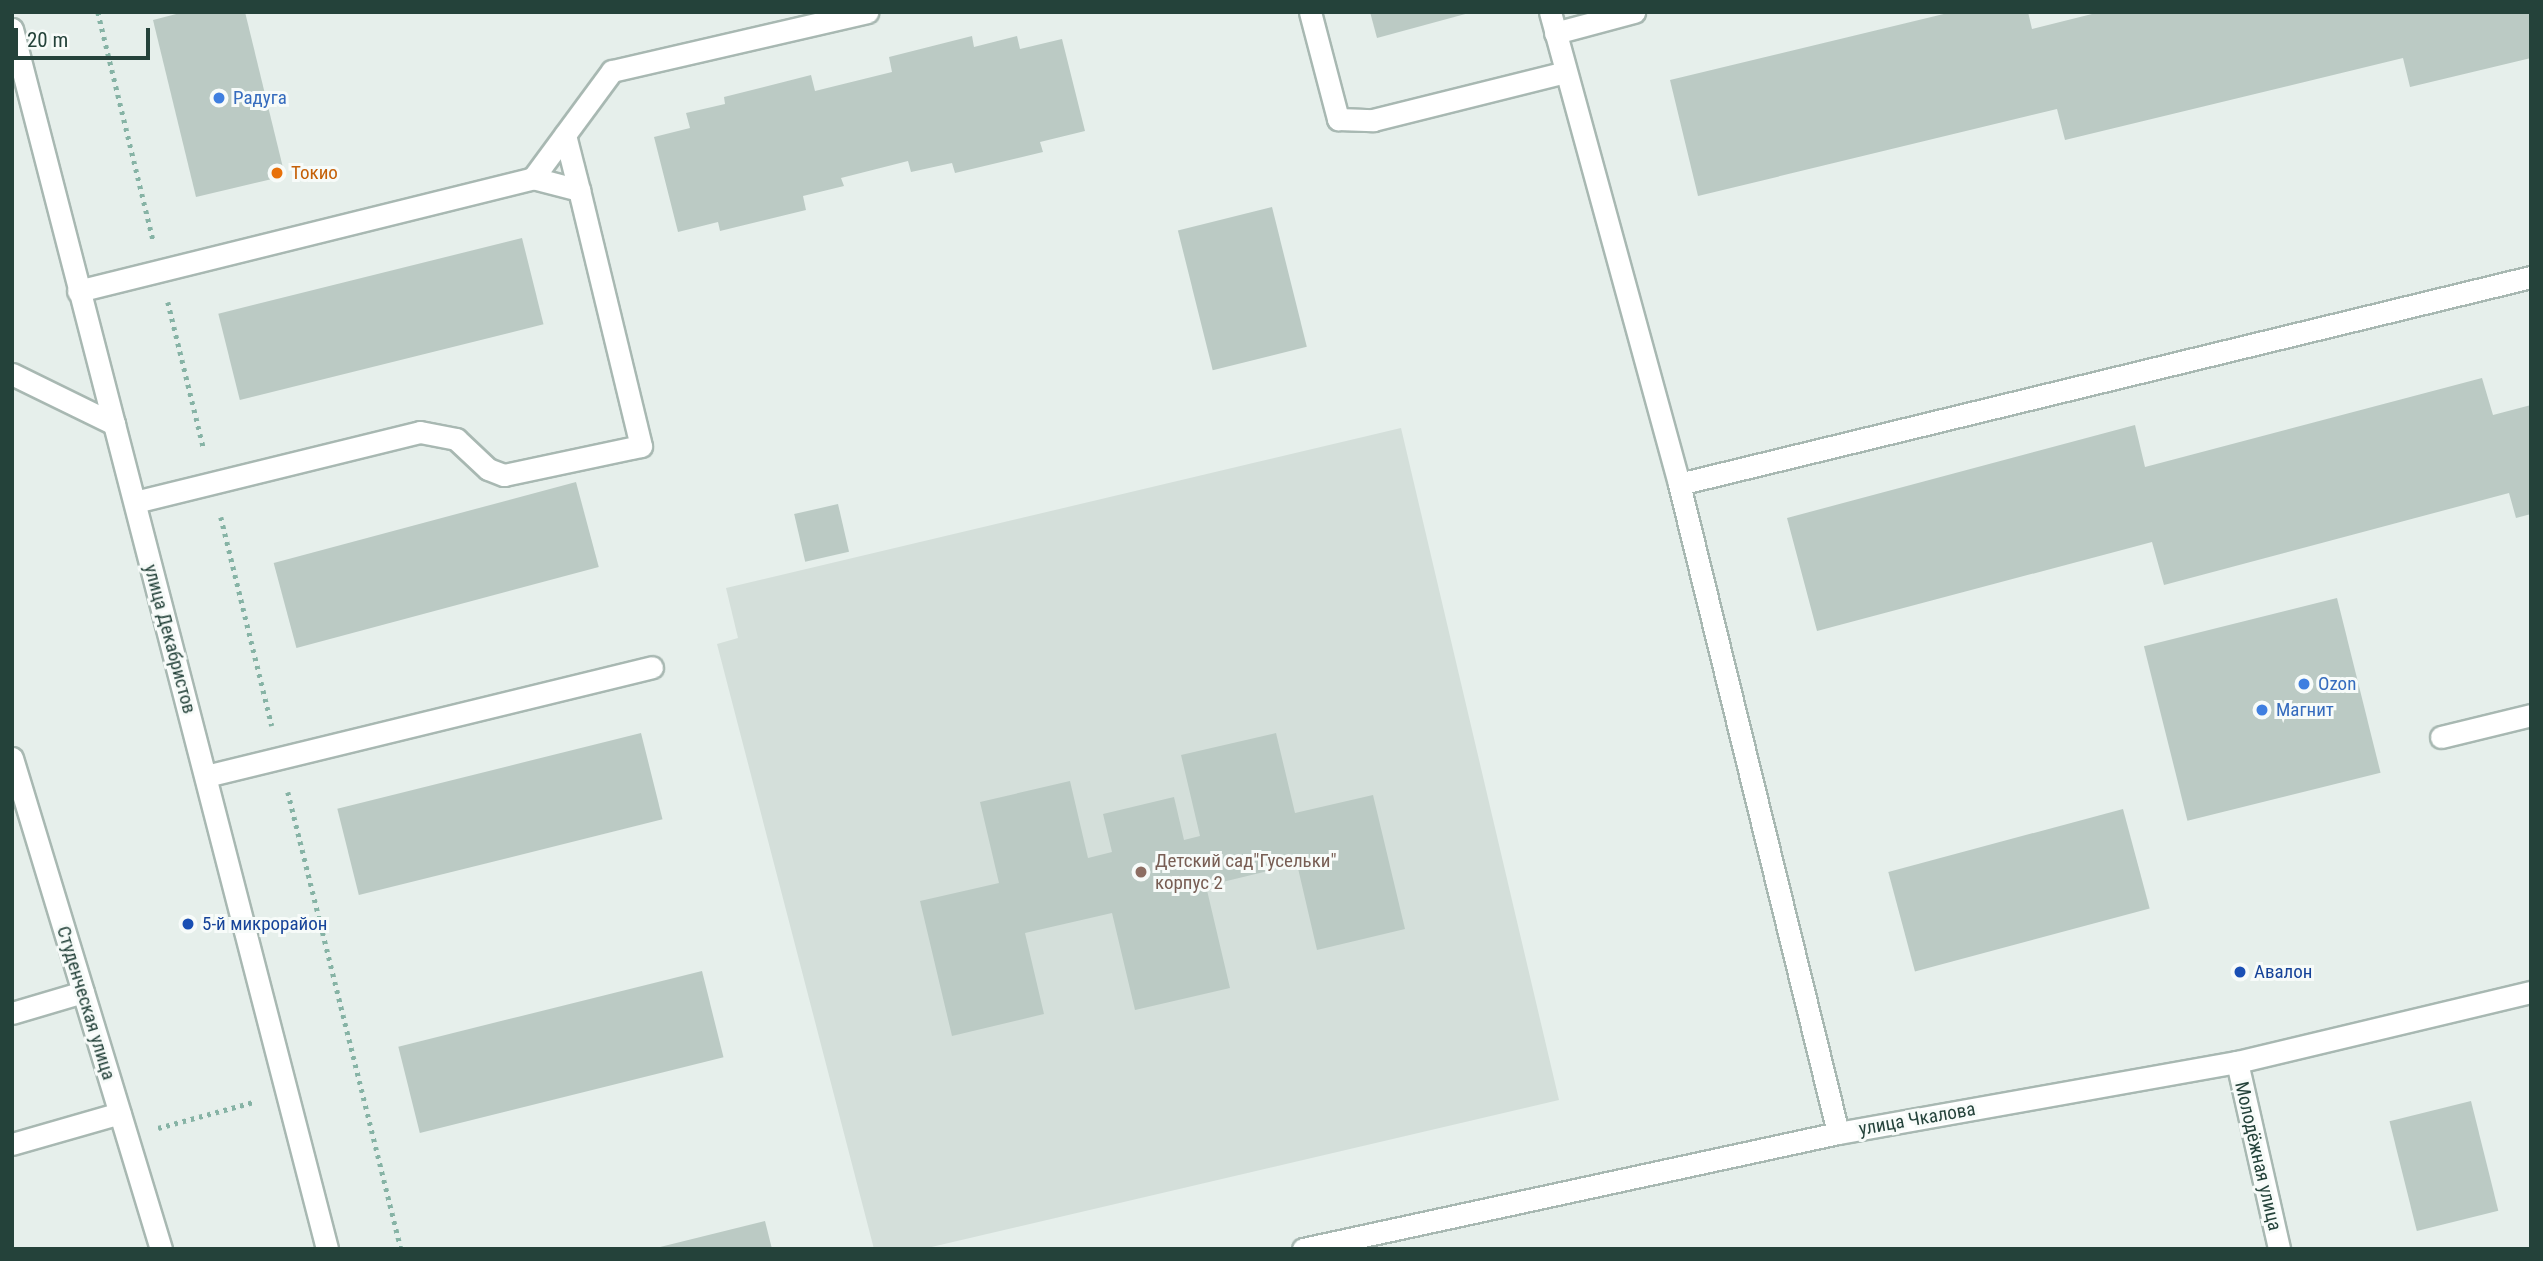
<!DOCTYPE html>
<html>
<head>
<meta charset="utf-8">
<style>
	body { margin:0 }
	#map { position:relative; width:2543px; height:1261px; overflow:hidden; background:#e6efeb; font-family:"Roboto Condensed",sans-serif }
	div>[style] { position:absolute }
	.built>* { inset:0; background:#d4dfda }
	.building>* { inset:0; background:#bbcac4; transform-origin:0 0 }
	.path>* { height:4.5px; margin-top:-2.25px; transform-origin:0; background:repeating-linear-gradient(90deg,#86b3a5 0 3.5px,transparent 0 8.5px) }
	.roads { filter:drop-shadow(2px 0 #a8b8b2) drop-shadow(-2px 0 #a8b8b2) drop-shadow(0 2px #a8b8b2) drop-shadow(0 -2px #a8b8b2) }
	.minor>* { height:21px; margin:-10.5px; padding:0 10.5px; transform-origin:10.5px; border-radius:10.5px; background:#fff }
	.dots>* { width:19px; height:19px; translate:-50% -50%; box-sizing:border-box; border:4px solid #f7fbf9; border-radius:50% }
	span { translate:-50% -50%; white-space:nowrap; text-align:center; line-height:1.15; -webkit-text-stroke:6px #f7fbf9; paint-order:stroke }
	.shop-label { font-size:19px; color:#366cbe }
	.left { translate:0 -50%; text-align:left }
	.food-label { font-size:19px; color:#c56008 }
	.street-label { font-size:19px; color:#24423a }
	.education-label { font-size:19px; color:#785e54 }
	.transit-label { font-size:19px; color:#164399 }
	.frame { position:absolute; inset:0; border:14px solid #24423a; pointer-events:none }
	.scale { position:absolute; left:14px; top:28px; width:136px; height:32px; box-sizing:border-box; border:4px solid #24423a; border-top:0; padding-left:9px; font-size:21px; line-height:24px; white-space:nowrap; color:#24423a; -webkit-text-stroke:5px #f7fbf9; paint-order:stroke }
</style>
</head>
<body>
<div id="map">
	<div class="built">
		<i style="clip-path:polygon(1401px 428px,1559px 1100px,923px 1249px,874px 1249px,717px 644px,738px 638px,726px 588px)"></i>
	</div>
	<div class="building">
		<i style="clip-path:polygon(184px 12px,245px 12px,285px 176px,196px 197px,153px 20px)"></i>
		<i style="clip-path:polygon(1370px 12px,1469px 12px,1469px 13px,1377px 38px)"></i>
		<i style="clip-path:polygon(1952px 12px,2028px 12px,2032px 29px,2100px 12px,2531px 12px,2531px 58px,2410px 87px,2403px 58px,2065px 140px,2057px 109px,1698px 196px,1670px 80px)"></i>
		<i style="clip-path:polygon(972px 36px,974px 47px,1017px 36px,1020px 49px,1062px 39px,1085px 131px,1040px 142px,1043px 152px,955px 173px,952px 163px,911px 172px,908px 161px,841px 178px,844px 186px,803px 196px,806px 210px,720px 231px,718px 222px,678px 232px,654px 137px,690px 128px,686px 113px,725px 104px,724px 97px,811px 75px,815px 91px,892px 72px,889px 57px)"></i>
		<i style="left:1272px;top:207px;width:144px;height:97px;rotate:76deg"></i>
		<i style="left:522px;top:238px;width:89px;height:313px;rotate:76deg"></i>
		<i style="clip-path:polygon(2482px 378px,2493px 415px,2531px 405px,2531px 514px,2516px 518px,2509px 493px,2164px 585px,2152px 542px,1817px 631px,1787px 518px,2135px 425px,2145px 467px)"></i>
		<i style="left:576px;top:482px;width:88px;height:313px;rotate:75deg"></i>
		<i style="left:838px;top:504px;width:49px;height:45px;rotate:77deg"></i>
		<i style="left:2337px;top:598px;width:180px;height:199px;rotate:76deg"></i>
		<i style="left:641px;top:733px;width:89px;height:313px;rotate:76deg"></i>
		<i style="clip-path:polygon(1276px 733px,1295px 813px,1373px 795px,1405px 929px,1317px 950px,1297px 864px,1206px 886px,1230px 988px,1135px 1010px,1112px 913px,1025px 933px,1044px 1014px,952px 1036px,920px 901px,999px 883px,980px 802px,1070px 781px,1088px 858px,1112px 852px,1103px 814px,1174px 797px,1184px 840px,1200px 836px,1181px 755px)"></i>
		<i style="left:2123px;top:809px;width:103px;height:243px;rotate:75deg"></i>
		<i style="left:702px;top:971px;width:89px;height:313px;rotate:76deg"></i>
		<i style="left:2471px;top:1101px;width:113px;height:84px;rotate:76deg"></i>
		<i style="clip-path:polygon(765px 1221px,772px 1249px,656px 1249px,656px 1248px)"></i>
	</div>
	<div class="path">
		<i style="left:98px;top:12px;width:234px;rotate:76.4deg"></i>
		<i style="left:168px;top:302px;width:152px;rotate:76.3deg"></i>
		<i style="left:221px;top:517px;width:215px;rotate:76.3deg"></i>
		<i style="left:288px;top:792px;width:471px;rotate:76.1deg"></i>
		<i style="left:158px;top:1128px;width:99px;rotate:-15.2deg"></i>
	</div>
	<div class="roads">
		<div class="minor">
			<i style="left:1310px;top:12px;width:111px;rotate:75.3deg"></i>
			<i style="left:1338px;top:119px;width:35px;rotate:2deg"></i>
			<i style="left:1373px;top:120px;width:198px;rotate:-14deg"></i>
			<i style="left:1550px;top:12px;width:489px;rotate:74.7deg"></i>
			<i style="left:1679px;top:484px;width:668px;rotate:76.23deg"></i>
			<i style="left:12px;top:29px;width:1260px;rotate:75.52deg"></i>
			<i style="left:1555px;top:33px;width:82px;rotate:-14.9deg"></i>
			<i style="left:565px;top:135px;width:57px;rotate:75.7deg"></i>
			<i style="left:78px;top:291px;width:469px;rotate:-13.9deg"></i>
			<i style="left:533px;top:178px;width:133px;rotate:-53.6deg"></i>
			<i style="left:612px;top:71px;width:262px;rotate:-13deg"></i>
			<i style="left:12px;top:374px;width:114px;rotate:26.1deg"></i>
			<i style="left:1679px;top:484px;width:877px;rotate:-13.66deg"></i>
			<i style="left:135px;top:502px;width:293px;rotate:-13.8deg"></i>
			<i style="left:420px;top:432px;width:37px;rotate:11deg"></i>
			<i style="left:456px;top:439px;width:44px;rotate:43.2deg"></i>
			<i style="left:488px;top:469px;width:17px;rotate:21deg"></i>
			<i style="left:504px;top:475px;width:140px;rotate:-12deg"></i>
			<i style="left:641px;top:446px;width:263px;rotate:-103.6deg"></i>
			<i style="left:579px;top:190px;width:48px;rotate:-165.4deg"></i>
			<i style="left:2441px;top:737px;width:93px;rotate:-13.7deg"></i>
			<i style="left:12px;top:758px;width:513px;rotate:73.12deg"></i>
			<i style="left:206px;top:776px;width:459px;rotate:-13.7deg"></i>
			<i style="left:12px;top:1013px;width:74px;rotate:-16.5deg"></i>
			<i style="left:2237px;top:1062px;width:192px;rotate:77.3deg"></i>
			<i style="left:12px;top:1144px;width:112px;rotate:-16deg"></i>
			<i style="left:1303px;top:1249px;width:547px;rotate:-12.23deg"></i>
			<i style="left:1838px;top:1133px;width:405px;rotate:-10.1deg"></i>
			<i style="left:2237px;top:1062px;width:302px;rotate:-13.4deg"></i>
		</div>
	</div>
	<div class="dots">
		<i style="left:219px;top:98px;background:#3f7fe0"></i>
		<i style="left:277px;top:173px;background:#e8710a"></i>
		<i style="left:2304px;top:684px;background:#3f7fe0"></i>
		<i style="left:2262px;top:710px;background:#3f7fe0"></i>
		<i style="left:1141px;top:872px;background:#8d6e63"></i>
		<i style="left:188px;top:924px;background:#1a4fb4"></i>
		<i style="left:2240px;top:972px;background:#1a4fb4"></i>
	</div>
	<div class="shop-label">
		<span class="left" style="left:233px;top:98px">Радуга</span>
		<span class="left" style="left:2318px;top:684px">Ozon</span>
		<span class="left" style="left:2276px;top:710px">Магнит</span>
	</div>
	<div class="food-label">
		<span class="left" style="left:291px;top:173px">Токио</span>
	</div>
	<div class="street-label">
		<span style="left:170px;top:639px;rotate:75deg">улица Декабристов</span>
		<span style="left:86px;top:1003px;rotate:73deg">Студенческая улица</span>
		<span style="left:1917px;top:1119px;rotate:-10deg">улица Чкалова</span>
		<span style="left:2258px;top:1156px;rotate:77deg">Молодёжная улица</span>
	</div>
	<div class="education-label">
		<span class="left" style="left:1155px;top:872px">Детский сад"Гусельки"<br>корпус 2</span>
	</div>
	<div class="transit-label">
		<span class="left" style="left:202px;top:924px">5-й микрорайон</span>
		<span class="left" style="left:2254px;top:972px">Авалон</span>
	</div>
	<div class="frame"></div>
	<div class="scale">20 m</div>
</div>
</body>
</html>
